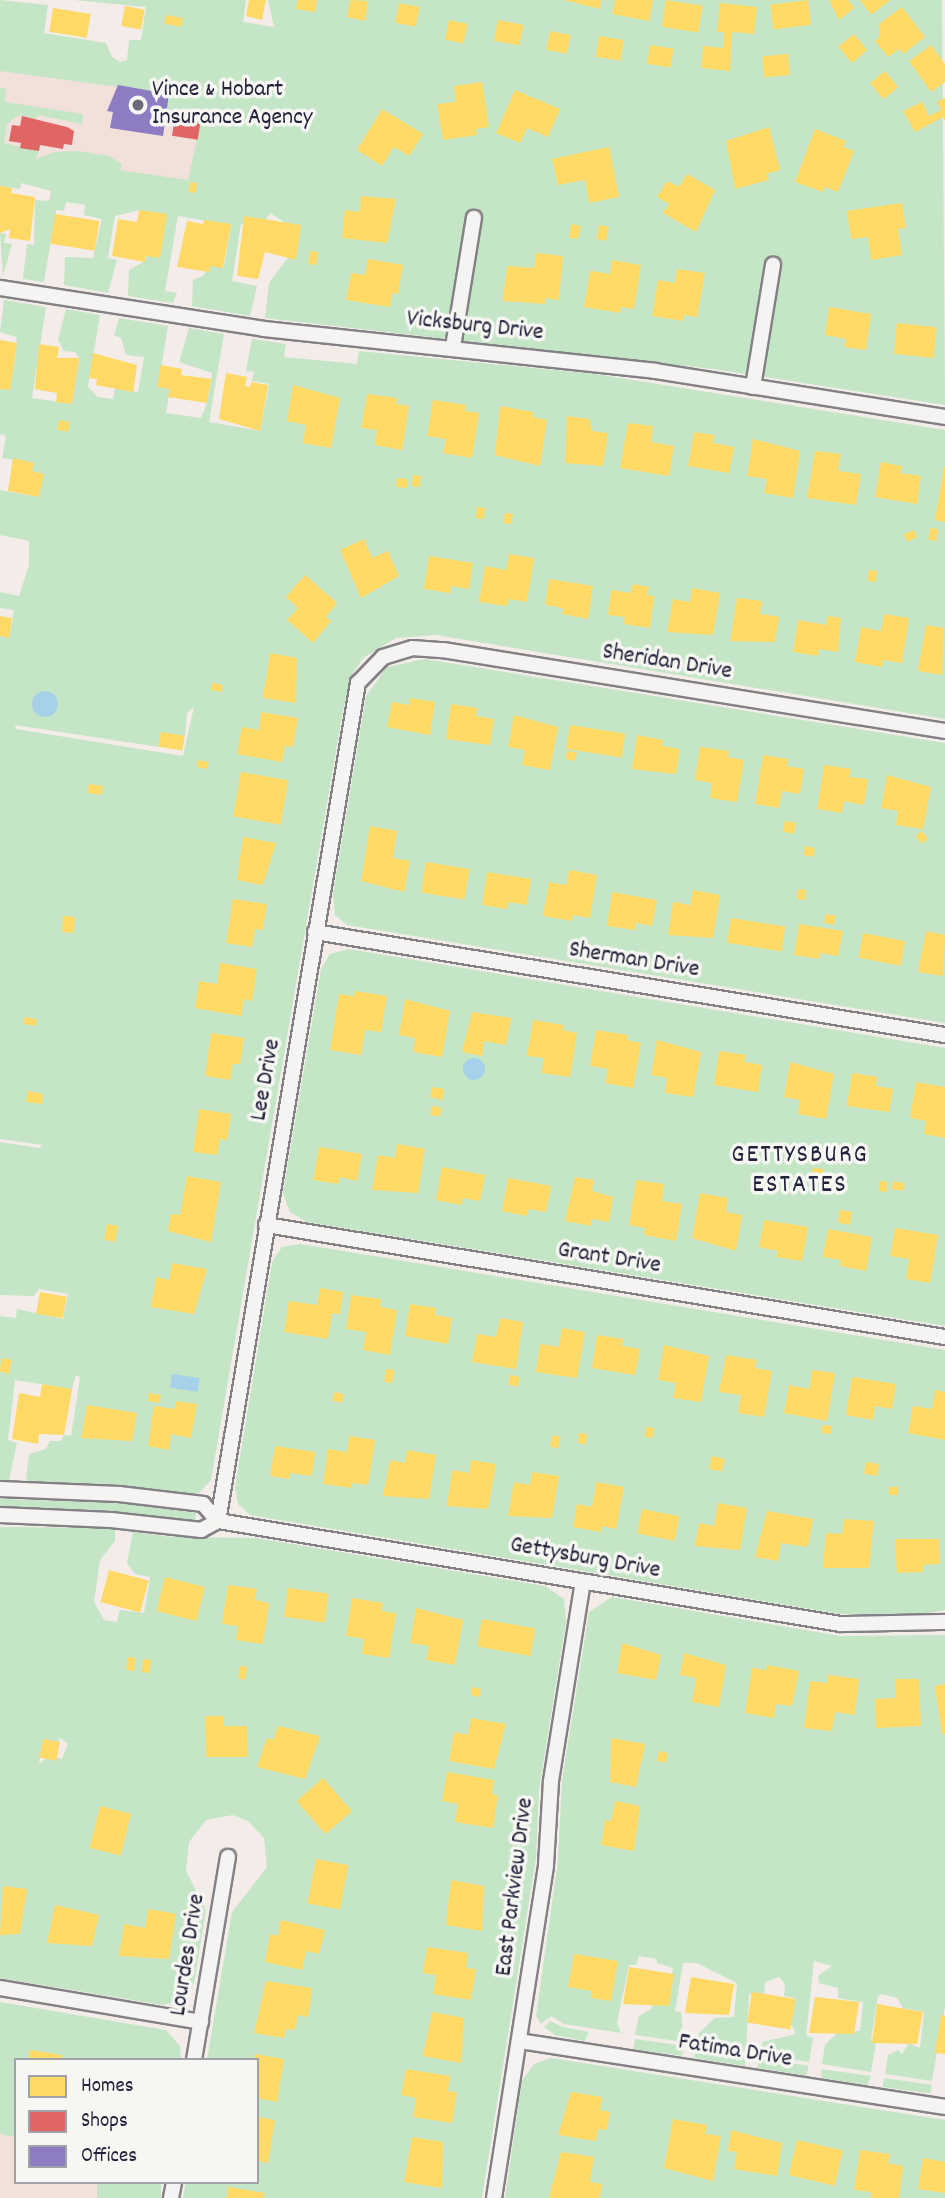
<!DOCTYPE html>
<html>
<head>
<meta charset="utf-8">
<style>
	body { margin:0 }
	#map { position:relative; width:945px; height:2198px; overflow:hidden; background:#f3ece9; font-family:Dekko,sans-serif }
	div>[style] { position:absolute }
	.built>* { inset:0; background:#f2e0db; transform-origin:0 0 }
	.green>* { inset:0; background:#c4e5c6; transform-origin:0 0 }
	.water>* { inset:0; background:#a7d1e8; transform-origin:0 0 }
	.round { border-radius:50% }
	.homes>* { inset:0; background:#ffd966; transform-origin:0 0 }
	.shops>* { inset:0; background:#e06666; transform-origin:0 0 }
	.offices>* { inset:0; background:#8e7cc3 }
	.roads { filter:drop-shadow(2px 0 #848185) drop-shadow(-2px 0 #848185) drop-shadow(0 2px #848185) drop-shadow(0 -2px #848185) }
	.minor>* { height:14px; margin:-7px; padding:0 7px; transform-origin:7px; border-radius:7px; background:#f5f4f2 }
	.dots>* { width:19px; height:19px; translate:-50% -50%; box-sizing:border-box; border:4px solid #f6f6f2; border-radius:50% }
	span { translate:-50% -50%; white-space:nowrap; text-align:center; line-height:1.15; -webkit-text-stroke:7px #f6f6f2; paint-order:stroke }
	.poi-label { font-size:24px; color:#22223b }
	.left { translate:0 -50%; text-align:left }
	.street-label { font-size:24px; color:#22223b }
	.neighbourhood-label { font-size:26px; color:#22223b; letter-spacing:2px }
	.legend { position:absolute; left:14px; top:2058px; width:245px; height:126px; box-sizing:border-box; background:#f6f6f2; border:2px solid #a1a1a9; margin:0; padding:9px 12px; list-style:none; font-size:21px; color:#22223b }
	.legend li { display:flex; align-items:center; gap:14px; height:35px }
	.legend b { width:35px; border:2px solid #a1a1a9 }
</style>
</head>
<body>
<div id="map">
	<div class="built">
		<i style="left:0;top:68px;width:335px;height:83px;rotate:9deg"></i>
		<i style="clip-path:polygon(0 2130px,16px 2132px,16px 2182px,144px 2182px,141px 2198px,0 2198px)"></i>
	</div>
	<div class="green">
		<i style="clip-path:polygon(0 0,48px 5px,44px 33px,106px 43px,112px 57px,120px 62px,127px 60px,129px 40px,141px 40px,146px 7px,74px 0,246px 0,243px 22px,274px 27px,268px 0,942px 0,945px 405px,713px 369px,265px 318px,269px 283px,292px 252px,287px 224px,270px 213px,261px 228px,247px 230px,241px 223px,232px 281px,257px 286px,250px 316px,192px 306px,193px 280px,203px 276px,210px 266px,224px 267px,231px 225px,178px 216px,165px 291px,177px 293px,173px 303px,128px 296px,129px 270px,145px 261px,166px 214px,140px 210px,115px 216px,108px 258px,117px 260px,108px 293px,64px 285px,65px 257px,93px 258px,102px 219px,84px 215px,85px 205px,66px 202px,64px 211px,56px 210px,44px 282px,23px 279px,27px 244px,34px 245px,35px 200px,49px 201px,51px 191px,21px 183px,20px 189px,0 186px,0 88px,6px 89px,5px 102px,83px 114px,82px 124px,38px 115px,36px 119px,19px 115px,7px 124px,4px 143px,39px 151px,36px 159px,54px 152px,79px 151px,109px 156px,122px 164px,120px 170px,188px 180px,201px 121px,166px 111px,169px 94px,0 71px)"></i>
		<i style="clip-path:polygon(0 233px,6px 234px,4px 243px,12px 244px,3px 276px)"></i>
		<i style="clip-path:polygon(evenodd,4px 300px,46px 307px,32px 398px,72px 404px,79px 358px,75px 352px,64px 351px,58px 340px,66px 309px,100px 315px,88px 387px,98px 397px,113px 399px,115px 388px,138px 392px,144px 357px,126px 355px,121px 338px,114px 335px,119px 318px,168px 326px,158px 387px,170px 389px,166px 413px,201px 418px,207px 403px,212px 373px,179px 362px,189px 328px,224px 334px,209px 422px,260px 431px,269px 384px,252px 381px,254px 372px,246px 371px,252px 339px,286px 344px,284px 357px,357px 364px,359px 351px,595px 374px,945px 430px,945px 719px,436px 635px,396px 638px,363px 658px,351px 676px,343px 710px,211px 1480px,198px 1494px,26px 1481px,29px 1454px,46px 1449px,50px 1441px,61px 1441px,64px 1435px,71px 1436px,80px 1377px,76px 1375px,72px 1389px,15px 1380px,8px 1440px,17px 1443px,9px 1480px,0 1480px,0 1316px,16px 1318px,17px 1309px,63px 1319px,68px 1294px,39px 1289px,34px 1296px,0 1295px,0 1142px,39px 1148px,43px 1145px,0 1139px,0 636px,9px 638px,14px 610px,0 608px,0 592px,19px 596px,29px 565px,29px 541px,0 535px,0 490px,39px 497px,43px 474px,32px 471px,34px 463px,2px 458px,6px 436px,0 434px,0 389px,10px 390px,17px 343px,16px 337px,0 332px,4px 300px,194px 707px,183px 756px,16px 729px,15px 725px,159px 747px,161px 732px,185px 736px,187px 713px,194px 707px)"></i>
		<i style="clip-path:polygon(425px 659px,945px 743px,945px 1023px,347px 925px,335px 915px,333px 894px,366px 696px,387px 667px)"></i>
		<i style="clip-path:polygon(349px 949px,945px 1048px,945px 1326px,307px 1222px,290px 1212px,283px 1193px,321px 969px,330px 954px)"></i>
		<i style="clip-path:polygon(301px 1244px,945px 1350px,945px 1610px,920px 1615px,840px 1614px,250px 1515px,238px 1504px,235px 1488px,272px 1262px,282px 1247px)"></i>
		<i style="clip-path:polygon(0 1499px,116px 1502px,196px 1513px,195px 1521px,105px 1510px,0 1508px)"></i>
		<i style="clip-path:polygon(evenodd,0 1527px,115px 1528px,115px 1541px,100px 1560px,94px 1602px,104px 1620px,117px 1622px,120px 1610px,144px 1613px,150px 1577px,135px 1574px,127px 1563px,133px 1532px,170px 1537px,256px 1538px,545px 1586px,564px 1599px,566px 1622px,539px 1789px,536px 1858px,482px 2198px,183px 2198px,186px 2182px,257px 2182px,257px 2060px,207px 2060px,232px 1912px,267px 1867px,264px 1838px,248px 1821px,233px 1815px,206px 1820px,189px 1842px,186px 1871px,206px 1910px,194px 1983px,183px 2000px,163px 2005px,0 1978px,0 1527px,58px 1737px,68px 1744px,62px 1759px,49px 1756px,39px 1764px,43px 1739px,60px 1742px,58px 1737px)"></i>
		<i style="clip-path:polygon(612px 1597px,840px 1636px,945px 1635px,945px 2006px,932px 2081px,885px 2074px,888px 2055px,898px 2050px,902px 2054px,909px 2043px,920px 2048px,924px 2012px,903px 2008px,897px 1998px,882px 1994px,878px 1996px,871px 2039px,876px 2043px,871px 2072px,822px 2064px,825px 2045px,838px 2032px,860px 2031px,863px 2002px,838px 1998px,838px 1988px,819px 1983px,818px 1976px,832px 1966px,814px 1961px,806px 2036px,813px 2038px,809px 2062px,760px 2054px,762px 2042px,796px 2034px,791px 2024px,795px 1998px,784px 1996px,785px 1984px,779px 1977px,765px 1982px,764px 1994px,749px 1994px,746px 2052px,697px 2044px,699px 2033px,715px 2018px,734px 2017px,737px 1983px,697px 1963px,683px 1963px,675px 2011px,681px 2012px,684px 2042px,635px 2035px,639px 2016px,651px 2009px,672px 1974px,673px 1968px,657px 1963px,657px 1959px,639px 1956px,636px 1965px,629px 1965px,617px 2022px,621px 2033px,564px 2024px,551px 2016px,541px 2024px,536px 2016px,558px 1861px,562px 1780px,589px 1612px)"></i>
		<i style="clip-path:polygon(0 2002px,166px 2030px,180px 2046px,181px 2060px,16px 2060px,16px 2137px,0 2134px)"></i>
		<i style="clip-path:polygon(550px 2021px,563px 2027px,589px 2032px,585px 2041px,555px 2035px,544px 2027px)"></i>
		<i style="left:635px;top:2039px;width:49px;height:10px;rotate:8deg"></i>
		<i style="left:696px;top:2048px;width:51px;height:10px;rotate:9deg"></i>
		<i style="clip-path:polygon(551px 2058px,945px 2120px,945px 2198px,505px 2198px,522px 2081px,534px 2064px)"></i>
		<i style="left:759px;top:2058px;width:50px;height:10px;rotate:9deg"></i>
		<i style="clip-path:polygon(821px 2069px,871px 2076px,867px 2085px,822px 2078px)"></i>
		<i style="left:884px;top:2078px;width:48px;height:9px;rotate:8deg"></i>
		<i style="left:97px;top:2182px;width:64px;height:16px"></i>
	</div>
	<div class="water">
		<i class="round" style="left:32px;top:691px;width:26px;height:26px"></i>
		<i class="round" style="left:463px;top:1058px;width:22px;height:22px"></i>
		<i style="left:172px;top:1374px;width:28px;height:14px;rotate:8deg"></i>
	</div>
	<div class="homes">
		<i style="clip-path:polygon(249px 0,266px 0,262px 20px,246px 16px)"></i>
		<i style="clip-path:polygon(298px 0,317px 0,315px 12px,296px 9px)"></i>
		<i style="clip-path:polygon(350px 0,368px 1px,365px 21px,347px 17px)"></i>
		<i style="clip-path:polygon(564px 0,601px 0,600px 9px)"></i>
		<i style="clip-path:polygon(615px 0,653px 0,649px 21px,612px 14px)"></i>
		<i style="left:666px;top:0;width:37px;height:27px;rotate:9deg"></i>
		<i style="left:808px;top:0;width:25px;height:38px;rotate:83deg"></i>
		<i style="clip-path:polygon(829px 0,848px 0,854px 8px,839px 20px)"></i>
		<i style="clip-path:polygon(860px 0,890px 0,871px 15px)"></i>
		<i style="left:399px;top:3px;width:21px;height:20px;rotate:11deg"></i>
		<i style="clip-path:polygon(720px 3px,757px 7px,754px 34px,732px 32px,730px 71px,701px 68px,703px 46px,723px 48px,724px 32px,717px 32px)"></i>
		<i style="left:125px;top:6px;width:20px;height:20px;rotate:11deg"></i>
		<i style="clip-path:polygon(902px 7px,925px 37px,903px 54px,899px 49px,888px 57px,875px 41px,880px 36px,879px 24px)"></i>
		<i style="left:53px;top:8px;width:38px;height:24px;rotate:9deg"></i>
		<i style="left:166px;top:15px;width:17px;height:9px;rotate:10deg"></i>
		<i style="left:449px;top:20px;width:19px;height:20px;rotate:12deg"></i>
		<i style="left:498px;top:20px;width:26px;height:21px;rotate:11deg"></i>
		<i style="left:550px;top:31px;width:21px;height:19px;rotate:11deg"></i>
		<i style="left:854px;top:34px;width:21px;height:20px;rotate:51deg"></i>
		<i style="left:599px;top:36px;width:25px;height:21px;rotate:9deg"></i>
		<i style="left:650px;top:45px;width:24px;height:19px;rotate:9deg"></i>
		<i style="clip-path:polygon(931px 45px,945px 64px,945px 82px,931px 92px,909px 61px)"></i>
		<i style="left:788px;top:54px;width:21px;height:26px;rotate:85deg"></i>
		<i style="left:885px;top:71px;width:21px;height:19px;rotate:51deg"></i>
		<i style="clip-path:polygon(482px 82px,489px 127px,476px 129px,477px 135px,443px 140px,437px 104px,456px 102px,454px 86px)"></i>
		<i style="clip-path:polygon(515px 90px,560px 109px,548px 137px,527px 128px,520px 143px,496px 133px)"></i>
		<i style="clip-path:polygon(945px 98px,945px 121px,943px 117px,915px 132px,903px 111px,922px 102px,929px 116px,941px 110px,937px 102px)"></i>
		<i style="clip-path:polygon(382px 109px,423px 134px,409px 156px,394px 147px,382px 166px,357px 150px)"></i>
		<i style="clip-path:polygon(769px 127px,780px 170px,767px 174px,769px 180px,735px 189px,726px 141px)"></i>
		<i style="clip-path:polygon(815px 129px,846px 141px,843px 147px,854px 151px,838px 192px,825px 187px,823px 192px,795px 182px)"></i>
		<i style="clip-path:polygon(609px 147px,619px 197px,589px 203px,585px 180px,558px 185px,552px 159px)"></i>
		<i style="clip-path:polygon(687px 174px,715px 190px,696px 232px,663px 213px,669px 204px,657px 197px,667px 181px,679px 187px)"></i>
		<i style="left:190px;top:182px;width:7px;height:10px;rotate:8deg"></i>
		<i style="clip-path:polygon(0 186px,12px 188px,11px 193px,35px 197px,30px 241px,9px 238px,10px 229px,0 233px)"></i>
		<i style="clip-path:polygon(361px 196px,396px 199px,387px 243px,342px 238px,345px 210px,360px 212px)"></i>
		<i style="clip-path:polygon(902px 203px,906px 228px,898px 229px,902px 255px,871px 260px,868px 237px,851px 239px,847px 211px)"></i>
		<i style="clip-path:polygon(139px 210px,167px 214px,160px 258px,146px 256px,145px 262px,112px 256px,118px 219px,137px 222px)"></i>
		<i style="left:55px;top:214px;width:45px;height:30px;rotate:9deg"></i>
		<i style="clip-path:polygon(244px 216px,301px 225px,296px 260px,265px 252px,258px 279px,237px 276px)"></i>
		<i style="clip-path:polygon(204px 220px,231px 224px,223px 268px,210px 266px,209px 272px,177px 267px,187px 221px,203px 224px)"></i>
		<i style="clip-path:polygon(571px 224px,581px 226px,578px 239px,569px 238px)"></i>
		<i style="left:599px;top:225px;width:10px;height:14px;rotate:11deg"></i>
		<i style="left:310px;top:251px;width:8px;height:13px;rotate:7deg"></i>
		<i style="clip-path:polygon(536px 253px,563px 256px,559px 300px,545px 298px,545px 304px,503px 301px,507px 266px,534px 268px)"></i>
		<i style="clip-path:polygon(368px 259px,403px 265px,398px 294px,392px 293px,390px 307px,346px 300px,351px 273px,365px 275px)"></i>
		<i style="clip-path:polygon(612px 260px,641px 265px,634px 309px,621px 307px,620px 313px,584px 307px,590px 271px,610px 274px)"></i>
		<i style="clip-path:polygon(677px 269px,705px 273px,697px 317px,684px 315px,683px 321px,652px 316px,658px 280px,675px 283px)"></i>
		<i style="clip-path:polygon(829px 307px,871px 314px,866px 350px,844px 347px,846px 339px,825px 335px)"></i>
		<i style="left:897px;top:323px;width:40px;height:31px;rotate:6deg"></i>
		<i style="clip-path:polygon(0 340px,17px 343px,10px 390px,0 389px)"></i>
		<i style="clip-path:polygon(39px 344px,59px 347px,57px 358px,79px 358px,72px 404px,56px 402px,57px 393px,35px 389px)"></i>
		<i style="clip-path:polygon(93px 353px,137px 365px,133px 392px,96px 385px,97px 379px,89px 378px)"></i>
		<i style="clip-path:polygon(161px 365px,182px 369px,181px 375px,211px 379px,207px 403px,168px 397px,170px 389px,157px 387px)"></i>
		<i style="clip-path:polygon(226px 373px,247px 377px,245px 386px,250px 387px,251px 382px,268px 385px,260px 431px,219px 419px)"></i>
		<i style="clip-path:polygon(293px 385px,340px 398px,331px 448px,303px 443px,306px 425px,287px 421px)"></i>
		<i style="clip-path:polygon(367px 394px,397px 398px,396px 404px,409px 406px,402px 450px,375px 445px,377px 430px,361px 428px)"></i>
		<i style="clip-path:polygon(433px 400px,466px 405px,465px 411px,479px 413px,472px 458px,443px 453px,446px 439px,427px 436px)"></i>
		<i style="clip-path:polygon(500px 406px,533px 412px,533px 417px,547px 420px,540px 466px,495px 455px)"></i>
		<i style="clip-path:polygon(567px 416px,589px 419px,592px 431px,608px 433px,603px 466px,565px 463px)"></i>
		<i style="left:59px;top:420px;width:11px;height:10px;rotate:10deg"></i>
		<i style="clip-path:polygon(628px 423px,653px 426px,651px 442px,674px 446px,669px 476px,620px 468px)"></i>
		<i style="clip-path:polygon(694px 432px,714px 435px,713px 443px,734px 447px,729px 473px,688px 466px)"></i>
		<i style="clip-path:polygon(753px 439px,800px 451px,793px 498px,764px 493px,767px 479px,747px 476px)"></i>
		<i style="clip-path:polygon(815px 451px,841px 454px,838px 471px,861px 474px,856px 505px,807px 498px)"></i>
		<i style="clip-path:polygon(13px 458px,34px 463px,32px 471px,44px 474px,39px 497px,8px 491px)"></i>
		<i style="clip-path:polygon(881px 462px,902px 466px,900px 473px,921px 476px,917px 504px,875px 497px)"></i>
		<i style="clip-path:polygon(944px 467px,945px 467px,945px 522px,935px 520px)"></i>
		<i style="left:413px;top:475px;width:8px;height:11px;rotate:7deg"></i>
		<i style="left:397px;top:478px;width:11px;height:9px;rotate:5deg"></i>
		<i style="left:477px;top:507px;width:8px;height:11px;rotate:7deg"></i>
		<i style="left:505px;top:513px;width:8px;height:10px;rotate:7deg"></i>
		<i style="left:930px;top:528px;width:8px;height:12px;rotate:7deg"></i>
		<i style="left:914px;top:530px;width:8px;height:11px;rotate:67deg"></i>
		<i style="clip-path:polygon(364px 539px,372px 558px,388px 551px,399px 576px,361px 598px,340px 550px)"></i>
		<i style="clip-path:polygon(509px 554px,534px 558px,527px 602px,509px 599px,507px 606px,479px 602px,485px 566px,506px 570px)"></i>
		<i style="clip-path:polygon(429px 556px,473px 563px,469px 589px,451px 586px,450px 593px,424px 589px)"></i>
		<i style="left:869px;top:570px;width:8px;height:11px;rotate:7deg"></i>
		<i style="clip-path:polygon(305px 575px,337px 603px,326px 617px,331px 621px,313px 643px,287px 620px,298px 608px,286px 597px)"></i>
		<i style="clip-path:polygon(549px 579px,593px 586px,588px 619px,562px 614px,563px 608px,545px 605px)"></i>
		<i style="clip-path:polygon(633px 584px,649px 587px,647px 595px,654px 596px,650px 628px,624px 624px,625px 617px,608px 615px,611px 590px,631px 593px)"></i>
		<i style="clip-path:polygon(692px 588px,720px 593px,713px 635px,667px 632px,673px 599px,690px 602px)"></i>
		<i style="clip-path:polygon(737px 598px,762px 601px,760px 614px,779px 617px,775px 642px,730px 641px)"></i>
		<i style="clip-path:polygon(884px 614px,909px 618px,902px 663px,883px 660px,882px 667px,855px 662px,861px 627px,881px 631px)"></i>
		<i style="clip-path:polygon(0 616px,12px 618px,9px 638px,0 636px)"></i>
		<i style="clip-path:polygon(828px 616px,841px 618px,838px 652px,819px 649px,818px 656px,793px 652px,798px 620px,826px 625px)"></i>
		<i style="clip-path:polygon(926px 625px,944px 628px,942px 675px,918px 671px)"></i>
		<i style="clip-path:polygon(270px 653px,297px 658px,296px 703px,263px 698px)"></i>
		<i style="left:212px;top:683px;width:11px;height:7px;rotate:10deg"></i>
		<i style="clip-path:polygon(410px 698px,435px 702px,430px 735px,387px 727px,392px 702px,409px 705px)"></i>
		<i style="clip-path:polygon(451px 704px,477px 708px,476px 716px,494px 719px,490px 745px,446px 739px)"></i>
		<i style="clip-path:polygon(261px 712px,298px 718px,293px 747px,285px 746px,282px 762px,237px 754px,242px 727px,259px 730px)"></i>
		<i style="clip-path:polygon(514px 715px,558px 727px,550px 770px,522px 765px,525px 750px,508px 747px)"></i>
		<i style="left:570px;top:725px;width:56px;height:24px;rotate:9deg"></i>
		<i style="left:161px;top:732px;width:24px;height:15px;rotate:9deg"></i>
		<i style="clip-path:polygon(637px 735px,663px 740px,662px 746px,680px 749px,676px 774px,632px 769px)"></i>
		<i style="clip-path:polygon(700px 747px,729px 751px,728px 757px,744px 760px,737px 802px,710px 798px,712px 783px,695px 780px)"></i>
		<i style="clip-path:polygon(567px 751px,577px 752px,575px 761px,565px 759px)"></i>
		<i style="clip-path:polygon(763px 755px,788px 759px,787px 766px,804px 769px,800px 794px,782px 791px,779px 808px,755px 804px)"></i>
		<i style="left:198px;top:760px;width:11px;height:7px;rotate:10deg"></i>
		<i style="clip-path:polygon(824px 765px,851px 769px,849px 777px,868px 779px,864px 805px,844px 801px,842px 813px,817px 809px)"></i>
		<i style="left:241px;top:772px;width:48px;height:45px;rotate:10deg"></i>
		<i style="clip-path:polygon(887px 775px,931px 787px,923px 829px,896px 825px,898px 811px,881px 808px)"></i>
		<i style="left:89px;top:784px;width:14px;height:9px;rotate:8deg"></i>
		<i style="left:785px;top:821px;width:11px;height:11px;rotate:10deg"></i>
		<i style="clip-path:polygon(370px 826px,397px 831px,393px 858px,410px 861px,404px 892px,361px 881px)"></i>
		<i style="left:921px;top:831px;width:10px;height:8px;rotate:45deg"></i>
		<i style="clip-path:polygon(243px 837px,276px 843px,263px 885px,237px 880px)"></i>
		<i style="left:805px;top:846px;width:10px;height:9px;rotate:11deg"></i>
		<i style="left:426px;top:862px;width:44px;height:31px;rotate:9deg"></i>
		<i style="clip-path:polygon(569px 870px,597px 875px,590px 918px,573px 915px,572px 921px,543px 916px,549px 882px,567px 885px)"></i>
		<i style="clip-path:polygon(487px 872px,531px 879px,527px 905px,508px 902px,507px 909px,482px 905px)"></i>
		<i style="left:798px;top:889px;width:8px;height:10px;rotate:7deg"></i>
		<i style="clip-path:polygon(693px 890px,720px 895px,713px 938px,668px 935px,673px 902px,690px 905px)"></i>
		<i style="clip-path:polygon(612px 892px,657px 900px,652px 926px,636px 923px,635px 930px,607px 926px)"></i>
		<i style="clip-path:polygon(233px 899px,267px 904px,263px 930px,255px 929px,252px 947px,226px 943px)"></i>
		<i style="left:826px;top:914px;width:10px;height:9px;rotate:11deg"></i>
		<i style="left:63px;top:916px;width:12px;height:16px;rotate:5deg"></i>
		<i style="left:731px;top:918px;width:55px;height:25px;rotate:9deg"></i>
		<i style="clip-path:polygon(799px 924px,843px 931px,838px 956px,820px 953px,819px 959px,794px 955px)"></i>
		<i style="clip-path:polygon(926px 931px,945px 935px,943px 976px,918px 972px)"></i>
		<i style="left:863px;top:933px;width:43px;height:25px;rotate:11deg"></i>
		<i style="clip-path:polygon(220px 963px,257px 969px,252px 1001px,244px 999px,241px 1016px,195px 1008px,199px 981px,217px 984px)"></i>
		<i style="clip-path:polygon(355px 991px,387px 996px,381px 1032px,365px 1030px,361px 1055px,330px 1050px,339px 994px,354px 996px)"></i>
		<i style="clip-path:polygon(405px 999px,450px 1011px,442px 1057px,413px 1052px,415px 1038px,399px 1035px)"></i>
		<i style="clip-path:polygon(472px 1012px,511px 1018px,506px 1045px,484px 1041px,482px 1056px,462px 1052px)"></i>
		<i style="left:25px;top:1017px;width:12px;height:7px;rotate:9deg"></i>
		<i style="clip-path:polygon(533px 1020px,564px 1025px,563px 1030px,577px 1033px,570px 1077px,541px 1073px,544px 1058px,527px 1056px)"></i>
		<i style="clip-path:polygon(596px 1030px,628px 1035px,627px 1040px,641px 1043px,633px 1088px,605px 1083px,608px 1069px,590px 1066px)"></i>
		<i style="clip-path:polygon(211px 1033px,244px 1038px,240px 1064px,233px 1064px,230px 1080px,205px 1076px)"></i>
		<i style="clip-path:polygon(657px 1040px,701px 1052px,693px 1097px,665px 1093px,667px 1078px,651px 1075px)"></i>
		<i style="clip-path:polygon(719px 1051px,746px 1055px,744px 1062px,762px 1065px,758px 1092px,714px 1085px)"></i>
		<i style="clip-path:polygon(790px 1062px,834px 1074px,826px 1119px,798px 1114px,800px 1100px,784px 1097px)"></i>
		<i style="clip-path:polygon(852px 1073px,877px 1077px,876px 1086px,893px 1089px,889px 1112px,847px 1106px)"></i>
		<i style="clip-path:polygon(916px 1082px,945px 1087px,945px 1138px,924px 1134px,926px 1121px,910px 1118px)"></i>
		<i style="clip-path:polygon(432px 1087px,444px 1089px,443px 1100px,430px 1097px)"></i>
		<i style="clip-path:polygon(28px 1091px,43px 1094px,42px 1104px,26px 1102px)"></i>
		<i style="left:432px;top:1106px;width:10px;height:9px;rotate:11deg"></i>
		<i style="clip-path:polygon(199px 1109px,231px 1114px,227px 1140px,220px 1139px,217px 1155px,193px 1152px)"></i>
		<i style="clip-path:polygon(397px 1144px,425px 1149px,418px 1193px,372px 1190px,378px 1155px,395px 1158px)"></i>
		<i style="clip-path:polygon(319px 1147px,362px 1154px,357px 1181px,340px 1177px,338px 1184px,313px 1180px)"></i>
		<i style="clip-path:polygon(442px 1167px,485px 1175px,480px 1201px,463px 1198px,461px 1205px,436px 1200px)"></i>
		<i style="clip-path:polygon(813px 1168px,824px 1169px,822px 1178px,812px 1176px)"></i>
		<i style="clip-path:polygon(187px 1176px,221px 1182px,211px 1242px,168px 1231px,171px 1214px,180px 1215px)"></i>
		<i style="clip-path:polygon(575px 1177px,594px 1180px,592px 1191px,613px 1197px,609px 1222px,592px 1219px,591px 1226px,565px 1221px)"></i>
		<i style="clip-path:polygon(508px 1178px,551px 1186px,546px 1212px,529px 1209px,527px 1216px,502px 1211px)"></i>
		<i style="clip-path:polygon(636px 1180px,664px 1184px,662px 1201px,682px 1204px,676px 1241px,644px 1235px,645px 1228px,629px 1225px)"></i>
		<i style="left:880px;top:1181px;width:8px;height:10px;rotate:7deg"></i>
		<i style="left:893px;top:1181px;width:12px;height:8px;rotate:9deg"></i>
		<i style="clip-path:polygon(700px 1193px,728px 1198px,726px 1212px,742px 1215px,736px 1251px,692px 1238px)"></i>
		<i style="left:840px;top:1210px;width:12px;height:13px;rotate:9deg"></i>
		<i style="clip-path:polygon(764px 1220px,808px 1227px,802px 1261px,776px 1257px,778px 1251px,759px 1247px)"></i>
		<i style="left:107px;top:1224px;width:11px;height:16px;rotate:10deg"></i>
		<i style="clip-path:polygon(895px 1228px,938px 1235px,930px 1283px,906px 1279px,909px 1259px,890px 1256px)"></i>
		<i style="clip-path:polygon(828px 1229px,872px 1237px,866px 1271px,840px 1266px,841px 1260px,823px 1257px)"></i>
		<i style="clip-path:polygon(172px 1263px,207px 1269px,194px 1314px,151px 1307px,156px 1277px,169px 1280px)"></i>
		<i style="clip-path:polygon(320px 1288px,343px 1292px,340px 1314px,332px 1313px,328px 1339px,284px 1332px,289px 1301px,317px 1305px)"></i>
		<i style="left:40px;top:1292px;width:27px;height:22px;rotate:10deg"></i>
		<i style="clip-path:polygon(351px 1295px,381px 1299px,380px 1307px,397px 1310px,390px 1355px,363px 1350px,366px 1332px,346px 1329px)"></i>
		<i style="clip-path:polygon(410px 1304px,436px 1308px,435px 1315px,452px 1318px,448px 1344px,405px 1336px)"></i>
		<i style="clip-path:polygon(500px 1318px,523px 1322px,516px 1369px,472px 1362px,477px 1334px,496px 1337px)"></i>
		<i style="clip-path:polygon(562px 1328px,585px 1332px,577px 1378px,536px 1372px,540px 1344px,559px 1347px)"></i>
		<i style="clip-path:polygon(597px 1335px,623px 1339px,622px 1346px,640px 1349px,635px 1375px,592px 1368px)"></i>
		<i style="clip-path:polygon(664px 1345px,709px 1356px,701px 1402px,673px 1398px,676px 1383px,658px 1380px)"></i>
		<i style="clip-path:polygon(726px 1355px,757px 1360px,755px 1368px,772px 1371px,764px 1417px,738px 1413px,741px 1395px,719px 1392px)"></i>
		<i style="left:2px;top:1358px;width:10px;height:14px;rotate:11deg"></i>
		<i style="left:386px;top:1369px;width:8px;height:13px;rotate:7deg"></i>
		<i style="clip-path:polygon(812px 1370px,835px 1373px,827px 1421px,784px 1413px,789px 1385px,809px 1389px)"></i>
		<i style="left:510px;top:1375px;width:10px;height:10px;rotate:11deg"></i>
		<i style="clip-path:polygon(852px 1377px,896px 1384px,892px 1409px,875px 1406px,873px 1420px,846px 1415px)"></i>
		<i style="clip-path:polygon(42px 1384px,72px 1389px,64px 1435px,39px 1434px,38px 1444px,12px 1439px,19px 1393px,40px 1397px)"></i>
		<i style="clip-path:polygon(935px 1390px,945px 1392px,945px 1440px,908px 1433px,913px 1406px,932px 1409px)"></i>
		<i style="left:334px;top:1392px;width:10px;height:9px;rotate:11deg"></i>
		<i style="left:149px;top:1393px;width:12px;height:8px;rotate:9deg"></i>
		<i style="clip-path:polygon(176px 1401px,197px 1404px,191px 1438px,171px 1434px,169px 1450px,148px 1446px,154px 1406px,175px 1409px)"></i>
		<i style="clip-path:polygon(87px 1405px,137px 1413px,132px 1441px,81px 1438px)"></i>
		<i style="left:822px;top:1425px;width:10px;height:8px;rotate:6deg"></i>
		<i style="left:646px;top:1427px;width:8px;height:10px;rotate:7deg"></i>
		<i style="left:579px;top:1433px;width:8px;height:10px;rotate:7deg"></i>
		<i style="left:553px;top:1435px;width:8px;height:12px;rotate:14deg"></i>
		<i style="clip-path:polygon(349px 1436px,375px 1440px,368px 1485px,352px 1483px,352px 1488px,323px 1484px,328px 1449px,347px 1452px)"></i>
		<i style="clip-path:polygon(275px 1446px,315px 1452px,312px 1476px,290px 1473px,289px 1479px,270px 1476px)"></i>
		<i style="clip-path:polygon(407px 1450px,436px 1455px,429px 1499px,383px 1496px,390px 1460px,405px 1463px)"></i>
		<i style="left:712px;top:1456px;width:13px;height:13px;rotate:13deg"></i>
		<i style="clip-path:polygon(471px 1460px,496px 1464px,488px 1509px,447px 1506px,452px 1470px,469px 1473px)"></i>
		<i style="left:866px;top:1462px;width:13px;height:12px;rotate:9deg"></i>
		<i style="clip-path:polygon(532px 1472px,559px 1476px,552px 1518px,508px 1516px,514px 1482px,530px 1485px)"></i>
		<i style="clip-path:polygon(596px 1482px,624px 1487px,616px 1529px,602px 1526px,601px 1532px,573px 1527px,577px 1504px,592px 1507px)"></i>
		<i style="left:889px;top:1487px;width:9px;height:8px"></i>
		<i style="clip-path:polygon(718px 1503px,747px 1508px,740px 1550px,695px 1546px,699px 1523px,714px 1526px)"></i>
		<i style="left:642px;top:1509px;width:38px;height:25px;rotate:11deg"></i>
		<i style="clip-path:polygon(767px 1511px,813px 1519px,808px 1547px,781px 1543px,778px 1561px,755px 1557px)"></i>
		<i style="clip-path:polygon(844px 1519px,874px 1521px,869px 1568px,823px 1568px,826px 1533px,842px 1534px)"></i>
		<i style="clip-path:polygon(895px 1539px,939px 1539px,940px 1564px,923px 1565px,923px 1572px,897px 1573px)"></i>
		<i style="left:109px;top:1570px;width:41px;height:33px;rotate:15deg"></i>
		<i style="left:165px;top:1577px;width:41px;height:35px;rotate:14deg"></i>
		<i style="clip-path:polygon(228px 1585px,257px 1589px,255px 1600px,269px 1603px,263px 1644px,236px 1640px,238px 1626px,222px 1624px)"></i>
		<i style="left:288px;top:1588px;width:41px;height:29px;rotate:8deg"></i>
		<i style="clip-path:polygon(352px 1598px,383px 1603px,381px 1611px,396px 1613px,389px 1658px,362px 1654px,364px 1639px,346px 1636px)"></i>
		<i style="clip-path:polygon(416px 1608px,463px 1620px,455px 1665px,426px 1660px,429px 1646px,410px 1643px)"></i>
		<i style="left:482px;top:1619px;width:54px;height:28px;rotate:10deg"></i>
		<i style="clip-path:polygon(622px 1643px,661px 1655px,656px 1680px,617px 1673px)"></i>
		<i style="clip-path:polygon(684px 1653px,726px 1665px,719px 1707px,692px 1702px,696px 1678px,680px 1675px)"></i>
		<i style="left:128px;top:1657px;width:8px;height:13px;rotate:7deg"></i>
		<i style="left:143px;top:1659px;width:8px;height:13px;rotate:7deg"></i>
		<i style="clip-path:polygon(767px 1665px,799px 1671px,792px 1706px,776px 1704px,774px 1718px,745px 1713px,752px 1668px,766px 1670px)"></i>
		<i style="left:240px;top:1666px;width:7px;height:13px;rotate:8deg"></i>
		<i style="clip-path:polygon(828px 1675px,859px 1679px,855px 1715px,835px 1712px,832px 1731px,804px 1728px,810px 1681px,827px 1683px)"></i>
		<i style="clip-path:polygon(895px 1679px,919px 1679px,921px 1726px,876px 1728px,875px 1699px,896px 1698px)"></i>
		<i style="clip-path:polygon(945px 1684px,945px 1734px,942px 1734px,935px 1686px)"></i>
		<i style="clip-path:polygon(472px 1687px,481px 1689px,480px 1697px,471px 1695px)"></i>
		<i style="clip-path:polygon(205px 1716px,224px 1716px,224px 1726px,247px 1726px,248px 1757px,206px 1757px)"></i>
		<i style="clip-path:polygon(471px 1718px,506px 1724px,494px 1769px,449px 1761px,454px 1732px,468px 1735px)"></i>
		<i style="clip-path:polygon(278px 1726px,320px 1736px,305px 1779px,257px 1767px,267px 1738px,273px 1740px)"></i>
		<i style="clip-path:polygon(611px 1738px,645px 1744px,636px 1787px,610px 1782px)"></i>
		<i style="left:43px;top:1739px;width:17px;height:19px;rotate:10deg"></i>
		<i style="left:659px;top:1751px;width:9px;height:10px;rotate:13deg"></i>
		<i style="clip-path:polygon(447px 1772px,494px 1780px,492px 1794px,498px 1796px,493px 1828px,455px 1822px,458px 1804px,442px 1801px)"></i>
		<i style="left:323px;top:1778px;width:44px;height:35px;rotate:49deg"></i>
		<i style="clip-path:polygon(615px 1801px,640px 1806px,634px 1851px,601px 1845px,605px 1820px,611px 1821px)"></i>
		<i style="left:100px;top:1806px;width:32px;height:43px;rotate:14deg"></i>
		<i style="left:316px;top:1859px;width:33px;height:45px;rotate:11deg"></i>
		<i style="clip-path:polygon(451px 1880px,484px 1886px,482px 1931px,446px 1925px)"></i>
		<i style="clip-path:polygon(3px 1886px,27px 1889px,20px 1934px,0 1935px)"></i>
		<i style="clip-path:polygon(55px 1905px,99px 1915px,92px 1946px,47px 1943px)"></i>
		<i style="clip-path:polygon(148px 1909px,176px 1914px,169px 1959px,119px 1956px,124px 1924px,145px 1928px)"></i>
		<i style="clip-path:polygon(281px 1920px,325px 1930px,319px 1954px,306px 1951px,302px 1970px,265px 1962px,270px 1934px,278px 1936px)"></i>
		<i style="clip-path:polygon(427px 1947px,468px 1953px,466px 1968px,476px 1969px,471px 2000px,433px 1994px,436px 1975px,423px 1973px)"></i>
		<i style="clip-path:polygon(574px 1954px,618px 1961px,611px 2001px,591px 1998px,592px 1991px,568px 1987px)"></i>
		<i style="clip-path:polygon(629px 1967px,674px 1974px,669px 2006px,623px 2004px)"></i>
		<i style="clip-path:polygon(691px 1977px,734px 1984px,729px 2015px,685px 2013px)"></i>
		<i style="clip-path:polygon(266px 1981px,312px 1988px,308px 2017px,298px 2015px,295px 2030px,286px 2029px,284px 2038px,254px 2033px)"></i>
		<i style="left:752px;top:1992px;width:44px;height:31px;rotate:9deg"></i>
		<i style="clip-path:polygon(815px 1997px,859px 2002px,854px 2034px,809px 2033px)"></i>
		<i style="clip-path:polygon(877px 2004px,923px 2012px,917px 2044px,872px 2043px)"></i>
		<i style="clip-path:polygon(432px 2012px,464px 2018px,461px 2063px,423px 2056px)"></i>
		<i style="clip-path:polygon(941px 2015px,945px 2016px,945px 2054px,935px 2053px)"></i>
		<i style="clip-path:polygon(30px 2050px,62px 2055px,62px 2060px,28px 2060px)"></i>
		<i style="clip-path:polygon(255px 2054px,284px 2059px,277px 2102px,257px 2098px)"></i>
		<i style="clip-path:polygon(406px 2069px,450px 2076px,448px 2091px,457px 2092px,452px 2123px,413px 2117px,416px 2098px,401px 2095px)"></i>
		<i style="clip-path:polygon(571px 2092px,602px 2097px,600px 2110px,610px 2112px,607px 2130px,598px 2129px,596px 2141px,558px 2135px)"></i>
		<i style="clip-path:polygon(257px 2117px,275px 2120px,268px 2163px,257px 2161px)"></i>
		<i style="clip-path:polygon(673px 2119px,707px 2125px,705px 2134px,721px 2136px,713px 2181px,664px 2168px)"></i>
		<i style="clip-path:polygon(731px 2130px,782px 2143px,777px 2176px,734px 2169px,737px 2152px,728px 2151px)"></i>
		<i style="clip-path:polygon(412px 2137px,443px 2142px,442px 2188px,404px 2182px)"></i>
		<i style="left:797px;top:2140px;width:47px;height:36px;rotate:13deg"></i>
		<i style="clip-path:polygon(860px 2150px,890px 2154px,888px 2163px,903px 2166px,899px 2198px,871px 2198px,871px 2192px,854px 2190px)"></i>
		<i style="clip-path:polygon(561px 2152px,594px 2157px,590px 2182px,602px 2184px,600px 2198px,549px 2198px)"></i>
		<i style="clip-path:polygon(923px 2158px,945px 2162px,945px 2193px,918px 2189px)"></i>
		<i style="clip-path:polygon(228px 2187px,265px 2193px,264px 2198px,227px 2198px)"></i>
	</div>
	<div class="shops">
		<i style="clip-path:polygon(22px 116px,67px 127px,74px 131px,72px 145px,64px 144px,63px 149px,40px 145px,39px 151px,20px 148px,21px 143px,9px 141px,12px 125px,20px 126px)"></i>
		<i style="left:175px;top:117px;width:26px;height:19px;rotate:9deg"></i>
	</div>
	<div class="offices">
		<i style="clip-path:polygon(118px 85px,169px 94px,163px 136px,110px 128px,113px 112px,107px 111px)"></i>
	</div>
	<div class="roads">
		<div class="minor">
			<i style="left:0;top:288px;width:267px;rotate:8.8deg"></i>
			<i style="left:264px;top:329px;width:393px;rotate:6.1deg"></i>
			<i style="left:655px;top:371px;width:294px;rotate:9deg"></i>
			<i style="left:453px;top:347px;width:131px;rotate:-80.8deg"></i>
			<i style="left:753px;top:387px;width:124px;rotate:-80.7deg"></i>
			<i style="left:315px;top:932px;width:638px;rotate:9.29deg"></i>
			<i style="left:266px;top:1225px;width:688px;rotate:9.37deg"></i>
			<i style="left:0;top:1489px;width:119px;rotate:2.4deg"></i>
			<i style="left:119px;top:1494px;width:85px;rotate:6.8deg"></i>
			<i style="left:203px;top:1504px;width:23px;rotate:49deg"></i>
			<i style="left:0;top:1515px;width:111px;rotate:2.6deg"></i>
			<i style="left:111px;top:1520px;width:91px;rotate:6.3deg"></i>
			<i style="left:201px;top:1530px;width:19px;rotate:-28deg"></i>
			<i style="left:218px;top:1521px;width:631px;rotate:9.39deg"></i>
			<i style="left:841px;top:1624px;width:104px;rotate:-1.1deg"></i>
			<i style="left:218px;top:1521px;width:850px;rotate:-80.52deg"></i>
			<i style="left:358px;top:683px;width:36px;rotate:-46deg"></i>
			<i style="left:383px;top:657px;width:30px;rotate:-17deg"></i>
			<i style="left:412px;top:648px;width:31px;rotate:4deg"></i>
			<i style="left:443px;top:650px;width:508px;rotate:9.17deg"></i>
			<i style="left:0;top:1988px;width:204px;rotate:9.6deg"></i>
			<i style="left:519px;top:2041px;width:431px;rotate:8.8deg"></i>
			<i style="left:194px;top:2060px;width:206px;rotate:-80.5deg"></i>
			<i style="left:171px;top:2198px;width:16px;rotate:-79deg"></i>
			<i style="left:494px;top:2198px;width:337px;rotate:-81.1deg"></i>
			<i style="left:546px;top:1865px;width:84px;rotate:-86.6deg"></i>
			<i style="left:551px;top:1781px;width:202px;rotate:-80.9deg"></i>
		</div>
	</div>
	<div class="dots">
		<i style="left:138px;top:105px;background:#6b6978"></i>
	</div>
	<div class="poi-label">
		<span class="left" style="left:152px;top:105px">Vince &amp; Hobart<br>Insurance Agency</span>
	</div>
	<div class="street-label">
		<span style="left:475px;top:327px;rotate:6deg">Vicksburg Drive</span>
		<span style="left:667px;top:663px;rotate:9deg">Sheridan Drive</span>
		<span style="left:634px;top:961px;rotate:9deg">Sherman Drive</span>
		<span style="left:267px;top:1080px;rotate:-80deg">Lee Drive</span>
		<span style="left:609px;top:1259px;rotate:9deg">Grant Drive</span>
		<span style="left:585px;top:1559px;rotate:10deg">Gettysburg Drive</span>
		<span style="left:516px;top:1887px;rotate:-83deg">East Parkview Drive</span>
		<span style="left:189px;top:1955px;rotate:-81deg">Lourdes Drive</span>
		<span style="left:735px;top:2052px;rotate:9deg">Fatima Drive</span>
	</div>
	<div class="neighbourhood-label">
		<span style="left:800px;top:1171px">GETTYSBURG<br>ESTATES</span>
	</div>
	<ul class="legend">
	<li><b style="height:19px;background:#ffd966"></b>Homes</li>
	<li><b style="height:19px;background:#e06666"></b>Shops</li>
	<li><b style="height:19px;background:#8e7cc3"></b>Offices</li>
	</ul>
</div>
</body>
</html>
